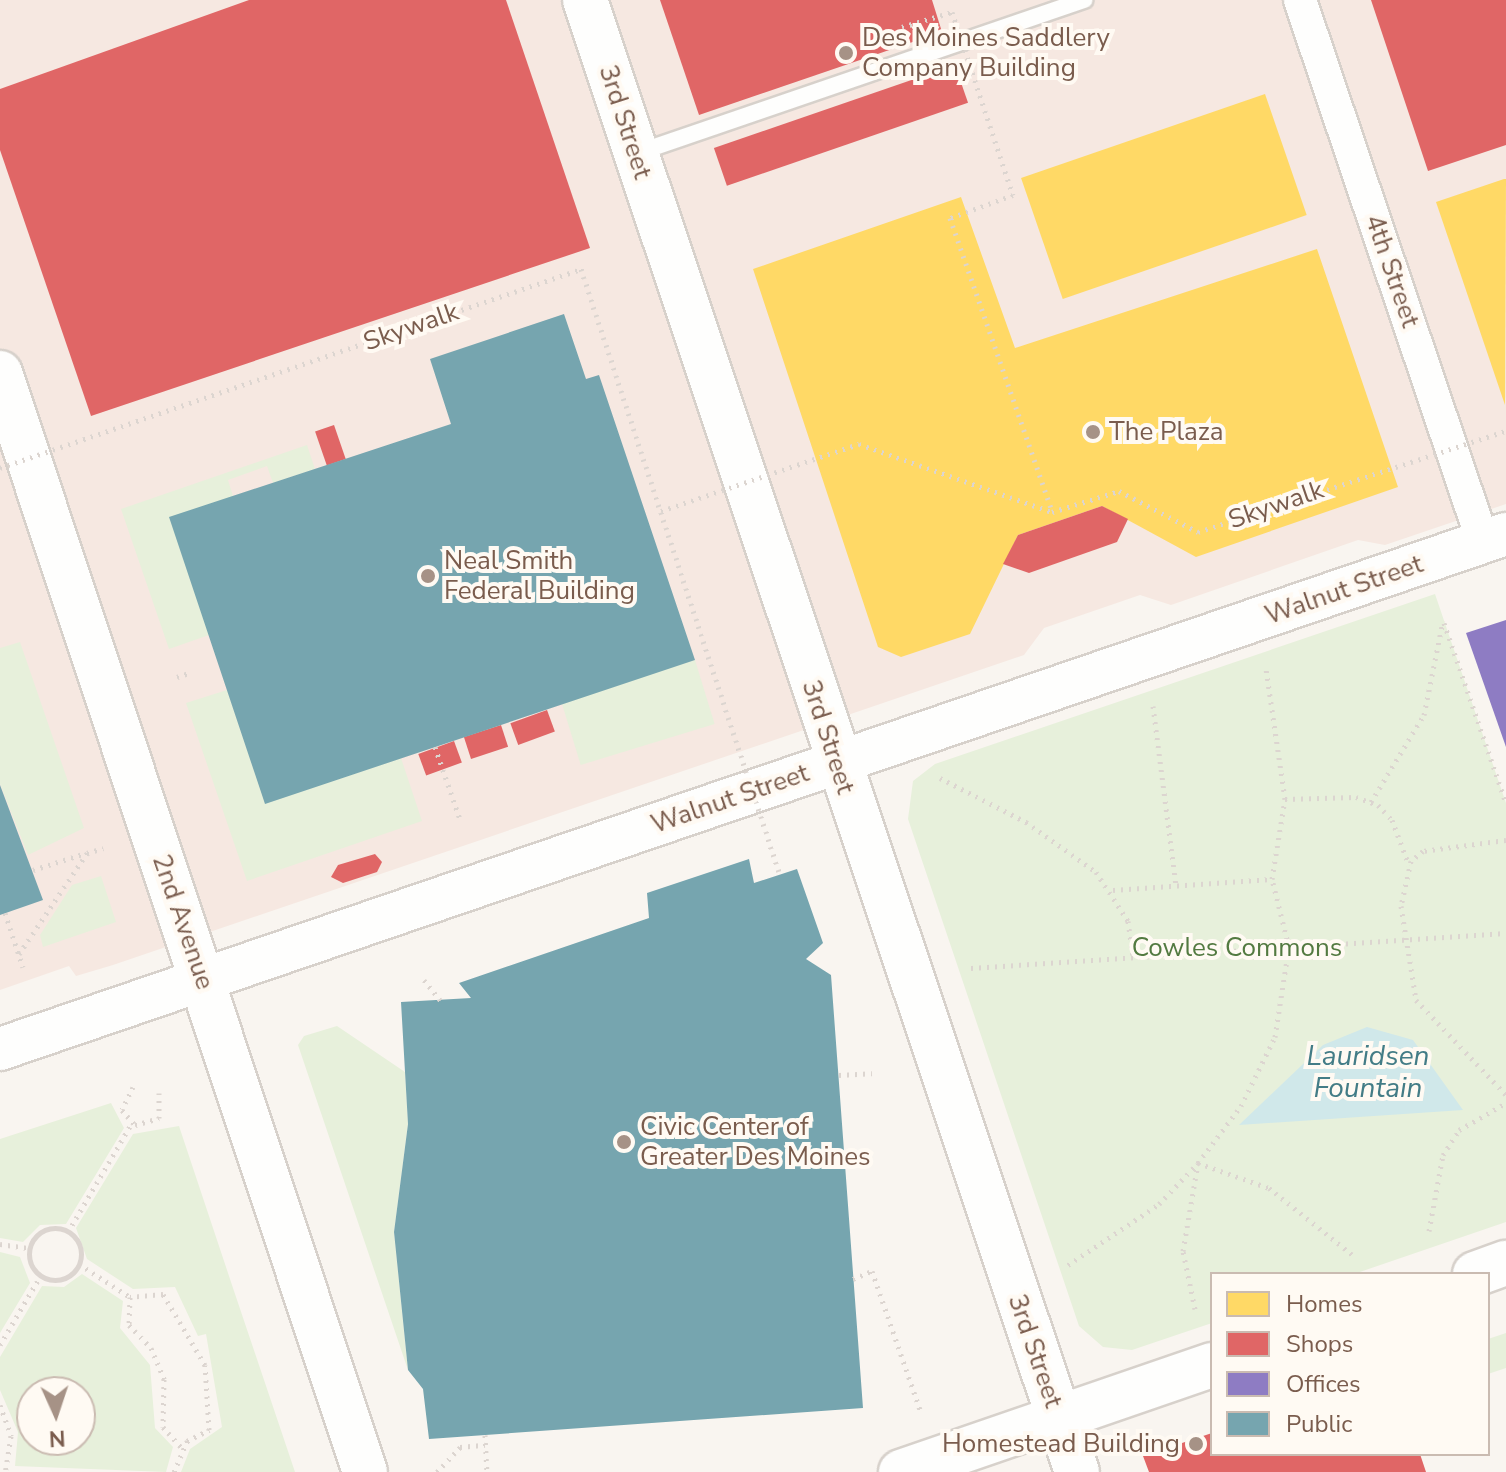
<!DOCTYPE html>
<html>
<head>
<meta charset="utf-8">
<style>
	body { margin:0 }
	#map { position:relative; width:1506px; height:1472px; overflow:hidden; background:#f9f5f0; font-family:"Nunito Sans",sans-serif }
	div>[style] { position:absolute }
	.commercial>* { inset:0; background:#f6e8e1 }
	.green>* { inset:0; background:#e7f0db; transform-origin:0 0 }
	.water>* { inset:0; background:#d0e8ea }
	.homes>* { inset:0; background:#ffd966; transform-origin:0 0 }
	.shops>* { inset:0; background:#e06666; transform-origin:0 0 }
	.offices>* { inset:0; background:#8e7cc3 }
	.public>* { inset:0; background:#76a5af }
	.path>* { height:5px; margin-top:-2.5px; transform-origin:0; background:repeating-linear-gradient(90deg,#dcd5d0 0 2px,transparent 0 8px) }
	.path>.ring { margin:-2.5px; padding:0; box-sizing:content-box; background:none; border:5px solid #dcd5d0; border-radius:50% }
	.roads { filter:drop-shadow(2px 0 #d7d1cb) drop-shadow(-2px 0 #d7d1cb) drop-shadow(0 2px #d7d1cb) drop-shadow(0 -2px #d7d1cb) }
	.service>* { height:16px; margin:-8px; padding:0 8px; transform-origin:8px; border-radius:8px; background:#fefefd }
	.minor>* { height:32px; margin:-16px; padding:0 16px; transform-origin:16px; border-radius:16px; background:#fefefd }
	.tertiary>* { height:42px; margin:-21px; padding:0 21px; transform-origin:21px; border-radius:21px; background:#fefefd }
	.secondary>* { height:44px; margin:-22px; padding:0 22px; transform-origin:22px; border-radius:22px; background:#fefefd }
	.path-bridge>* { height:5px; margin-top:-2.5px; transform-origin:0; background:repeating-linear-gradient(90deg,#dcd5d0 0 2px,transparent 0 8px) }
	.dots>* { width:22px; height:22px; translate:-50% -50%; box-sizing:border-box; border:4px solid #fffaf3; border-radius:50% }
	span { translate:-50% -50%; white-space:nowrap; text-align:center; line-height:1.15; -webkit-text-stroke:8px #fffaf3; paint-order:stroke }
	.poi-label { font-size:26px; color:#7a5c4d }
	.left { translate:0 -50%; text-align:left }
	.right { translate:-100% -50%; text-align:right }
	.street-label { font-size:26px; color:#7a5c4d }
	.park-label { font-size:26px; color:#537a41 }
	.water-label { font-size:28px; color:#437c86; font-style:italic }
	.legend { position:absolute; left:1210px; top:1272px; width:280px; height:184px; box-sizing:border-box; background:#fffaf3; border:2px solid #cabbb1; margin:0; padding:10px 14px; list-style:none; font-size:24px; color:#7a5c4d }
	.legend li { display:flex; align-items:center; gap:16px; height:40px }
	.legend b { width:40px; border:2px solid #cabbb1 }
	.north { position:absolute; left:16px; top:1376px; width:80px; height:80px; box-sizing:border-box; background:#fffaf3; border:2px solid #cabbb1; border-radius:50%; rotate:177deg; font-size:22px; font-weight:700; line-height:32px; text-align:center; color:#7a5c4d }
	.north::after { content:''; display:block; margin:auto; width:28px; height:36px; background:#a69286; clip-path:polygon(50% 0,100% 100%,50% 72%,0 100%) }
</style>
</head>
<body>
<div id="map">
	<div class="commercial">
		<i style="clip-path:polygon(0 0,1506px 0,1506px 504px,1385px 545px,1358px 540px,1171px 605px,1140px 595px,1044px 628px,1024px 655px,113px 965px,76px 976px,69px 966px,0 990px)"></i>
	</div>
	<div class="green">
		<i style="clip-path:polygon(307px 445px,315px 469px,273px 483px,267px 466px,228px 480px,233px 496px,209px 635px,169px 649px,121px 509px)"></i>
		<i style="clip-path:polygon(1435px 594px,1506px 803px,1506px 1222px,1354px 1274px,1212px 1274px,1212px 1323px,1132px 1350px,1103px 1347px,1079px 1326px,908px 819px,913px 781px,935px 764px)"></i>
		<i style="clip-path:polygon(20px 642px,84px 828px,28px 855px,0 784px,0 648px)"></i>
		<i style="left:695px;top:660px;width:67px;height:140px;rotate:73deg"></i>
		<i style="clip-path:polygon(227px 690px,265px 803px,401px 758px,422px 821px,247px 881px,186px 703px)"></i>
		<i style="clip-path:polygon(101px 876px,116px 922px,43px 947px,40px 935px,72px 885px)"></i>
		<i style="clip-path:polygon(337px 1026px,405px 1072px,408px 1124px,394px 1232px,408px 1370px,298px 1045px,304px 1036px)"></i>
		<i style="clip-path:polygon(111px 1103px,124px 1128px,66px 1224px,40px 1225px,23px 1242px,0 1238px,0 1139px)"></i>
		<i style="clip-path:polygon(179px 1126px,234px 1291px,295px 1472px,181px 1472px,190px 1449px,222px 1427px,206px 1334px,198px 1336px,175px 1287px,133px 1289px,87px 1259px,76px 1228px,133px 1134px)"></i>
		<i style="clip-path:polygon(0 1252px,20px 1257px,30px 1283px,0 1333px)"></i>
		<i style="clip-path:polygon(evenodd,82px 1274px,123px 1301px,120px 1328px,150px 1365px,155px 1428px,173px 1447px,166px 1472px,15px 1466px,18px 1432px,0 1390px,0 1357px,42px 1286px,64px 1287px,82px 1274px,32px 1392px,80px 1392px,80px 1440px,32px 1440px,32px 1392px)"></i>
		<i style="clip-path:polygon(1506px 1333px,1506px 1368px,1488px 1374px,1488px 1339px)"></i>
	</div>
	<div class="water">
		<i style="clip-path:polygon(1367px 1027px,1413px 1040px,1463px 1110px,1239px 1125px,1323px 1045px)"></i>
	</div>
	<div class="homes">
		<i style="left:1265px;top:94px;width:128px;height:258px;rotate:71deg"></i>
		<i style="clip-path:polygon(1504px 179px,1506px 179px,1505px 405px,1436px 202px)"></i>
		<i style="clip-path:polygon(961px 197px,1015px 348px,1317px 249px,1398px 487px,1196px 557px,1102px 506px,1018px 535px,970px 634px,901px 657px,878px 647px,753px 269px)"></i>
	</div>
	<div class="shops">
		<i style="clip-path:polygon(249px 0,506px 0,590px 248px,91px 416px,0 150px,0 89px)"></i>
		<i style="clip-path:polygon(660px 0,932px 0,942px 32px,699px 115px)"></i>
		<i style="clip-path:polygon(1371px 0,1506px 0,1506px 145px,1428px 171px)"></i>
		<i style="left:955px;top:65px;width:40px;height:255px;rotate:71deg"></i>
		<i style="left:334px;top:425px;width:36px;height:20px;rotate:71deg"></i>
		<i style="clip-path:polygon(1102px 506px,1128px 519px,1117px 542px,1029px 573px,1003px 564px,1018px 535px)"></i>
		<i style="left:547px;top:710px;width:23px;height:39px;rotate:70deg"></i>
		<i style="left:501px;top:725px;width:23px;height:39px;rotate:72deg"></i>
		<i style="left:454px;top:741px;width:23px;height:38px;rotate:70deg"></i>
		<i style="clip-path:polygon(375px 854px,382px 862px,377px 872px,343px 883px,331px 877px,338px 865px)"></i>
		<i style="clip-path:polygon(1212px 1433px,1212px 1454px,1420px 1454px,1426px 1472px,1149px 1472px,1143px 1456px)"></i>
	</div>
	<div class="offices">
		<i style="clip-path:polygon(1506px 620px,1506px 747px,1466px 633px)"></i>
	</div>
	<div class="public">
		<i style="clip-path:polygon(564px 314px,586px 379px,599px 375px,695px 660px,265px 804px,169px 517px,451px 424px,430px 359px)"></i>
		<i style="clip-path:polygon(0 785px,43px 900px,0 915px)"></i>
		<i style="clip-path:polygon(749px 859px,754px 883px,797px 869px,823px 943px,806px 959px,831px 975px,863px 1408px,429px 1439px,423px 1389px,408px 1370px,394px 1232px,408px 1124px,401px 1002px,471px 998px,459px 983px,649px 918px,647px 893px)"></i>
	</div>
	<div class="path">
		<i style="left:1444px;top:623px;width:190px;rotate:71deg"></i>
		<i style="left:177px;top:677px;width:13px;rotate:-18deg"></i>
		<i style="left:1153px;top:706px;width:181px;rotate:82.7deg"></i>
		<i style="left:435px;top:747px;width:76px;rotate:70.9deg"></i>
		<i style="left:940px;top:778px;width:97px;rotate:27.1deg"></i>
		<i style="left:1026px;top:822px;width:86px;rotate:35.5deg"></i>
		<i style="left:1096px;top:872px;width:59px;rotate:56.9deg"></i>
		<i style="left:1128px;top:921px;width:37px;rotate:82deg"></i>
		<i style="left:1285px;top:799px;width:71px;rotate:-1.6deg"></i>
		<i style="left:1356px;top:797px;width:23px;rotate:20deg"></i>
		<i style="left:1378px;top:805px;width:21px;rotate:47deg"></i>
		<i style="left:1392px;top:820px;width:48px;rotate:69.3deg"></i>
		<i style="left:1371px;top:802px;width:102px;rotate:-58.7deg"></i>
		<i style="left:1424px;top:715px;width:96px;rotate:-78.6deg"></i>
		<i style="left:1506px;top:840px;width:84px;rotate:172.5deg"></i>
		<i style="left:1423px;top:851px;width:16px;rotate:140deg"></i>
		<i style="left:1411px;top:861px;width:46px;rotate:102.5deg"></i>
		<i style="left:1401px;top:906px;width:95px;rotate:80.9deg"></i>
		<i style="left:1416px;top:1000px;width:131px;rotate:46.5deg"></i>
		<i style="left:33px;top:870px;width:56px;rotate:-17.8deg"></i>
		<i style="left:1113px;top:890px;width:159px;rotate:-4deg"></i>
		<i style="left:5px;top:913px;width:57px;rotate:71.6deg"></i>
		<i style="left:19px;top:954px;width:122px;rotate:-56deg"></i>
		<i style="left:87px;top:853px;width:17px;rotate:-17deg"></i>
		<i style="left:971px;top:968px;width:536px;rotate:-3.74deg"></i>
		<i style="left:424px;top:980px;width:26px;rotate:51deg"></i>
		<i style="left:839px;top:1075px;width:33px;rotate:-3deg"></i>
		<i style="left:133px;top:1087px;width:25px;rotate:116deg"></i>
		<i style="left:122px;top:1110px;width:20px;rotate:49deg"></i>
		<i style="left:135px;top:1125px;width:25px;rotate:-16deg"></i>
		<i style="left:159px;top:1118px;width:25px;rotate:-90deg"></i>
		<i class="ring" style="left:29px;top:1228px;width:47px;height:47px"></i>
		<i style="left:1429px;top:1231px;width:77px;rotate:-79.6deg"></i>
		<i style="left:1443px;top:1155px;width:30px;rotate:-57deg"></i>
		<i style="left:1459px;top:1130px;width:54px;rotate:-29.9deg"></i>
		<i style="left:68px;top:1232px;width:126px;rotate:-59.6deg"></i>
		<i style="left:0;top:1244px;width:30px;rotate:8deg"></i>
		<i style="left:79px;top:1264px;width:61px;rotate:32.9deg"></i>
		<i style="left:1068px;top:1265px;width:110px;rotate:-33.8deg"></i>
		<i style="left:1159px;top:1204px;width:57px;rotate:-46.4deg"></i>
		<i style="left:1198px;top:1163px;width:71px;rotate:-53deg"></i>
		<i style="left:1241px;top:1106px;width:77px;rotate:-63.8deg"></i>
		<i style="left:1275px;top:1037px;width:91px;rotate:-81.2deg"></i>
		<i style="left:1289px;top:947px;width:70px;rotate:-104deg"></i>
		<i style="left:1272px;top:879px;width:81px;rotate:-80.8deg"></i>
		<i style="left:1285px;top:799px;width:132px;rotate:-98.3deg"></i>
		<i style="left:853px;top:1279px;width:21px;rotate:-23deg"></i>
		<i style="left:872px;top:1271px;width:147px;rotate:70.9deg"></i>
		<i style="left:1195px;top:1309px;width:59px;rotate:-101.7deg"></i>
		<i style="left:1183px;top:1251px;width:89px;rotate:-80.3deg"></i>
		<i style="left:1198px;top:1163px;width:75px;rotate:19.4deg"></i>
		<i style="left:1269px;top:1188px;width:109px;rotate:38.7deg"></i>
		<i style="left:0;top:1345px;width:81px;rotate:-59.6deg"></i>
		<i style="left:0;top:1405px;width:33px;rotate:70deg"></i>
		<i style="left:11px;top:1436px;width:36px;rotate:99deg"></i>
		<i style="left:485px;top:1435px;width:37px;rotate:87deg"></i>
		<i style="left:174px;top:1472px;width:34px;rotate:-67deg"></i>
		<i style="left:187px;top:1441px;width:25px;rotate:-27deg"></i>
		<i style="left:209px;top:1430px;width:65px;rotate:-93.5deg"></i>
		<i style="left:205px;top:1365px;width:82px;rotate:-120.6deg"></i>
		<i style="left:163px;top:1294px;width:33px;rotate:175deg"></i>
		<i style="left:130px;top:1297px;width:28px;rotate:92deg"></i>
		<i style="left:129px;top:1325px;width:32px;rotate:46deg"></i>
		<i style="left:151px;top:1348px;width:34px;rotate:67deg"></i>
		<i style="left:164px;top:1379px;width:48px;rotate:91.2deg"></i>
		<i style="left:163px;top:1427px;width:28px;rotate:48deg"></i>
		<i style="left:437px;top:1472px;width:34px;rotate:-47deg"></i>
		<i style="left:460px;top:1447px;width:25px;rotate:-5deg"></i>
	</div>
	<div class="roads">
		<div class="service">
			<i style="left:637px;top:153px;width:473px;rotate:-18.9deg"></i>
		</div>
		<div class="minor">
			<i style="left:1300px;top:0;width:572px;rotate:71.34deg"></i>
		</div>
		<div class="tertiary">
			<i style="left:0;top:1049px;width:1592px;rotate:-18.88deg"></i>
		</div>
		<div class="secondary">
			<i style="left:585px;top:0;width:1552px;rotate:71.52deg"></i>
			<i style="left:0;top:373px;width:1158px;rotate:71.63deg"></i>
			<i style="left:1475px;top:1274px;width:33px;rotate:-20deg"></i>
			<i style="left:901px;top:1472px;width:329px;rotate:-19deg"></i>
		</div>
	</div>
	<div class="path-bridge">
		<i style="left:902px;top:27px;width:52px;rotate:-16.7deg"></i>
		<i style="left:952px;top:12px;width:193px;rotate:71.6deg"></i>
		<i style="left:1013px;top:195px;width:67px;rotate:159.9deg"></i>
		<i style="left:950px;top:218px;width:310px;rotate:70.8deg"></i>
		<i style="left:0;top:468px;width:614px;rotate:-18.91deg"></i>
		<i style="left:581px;top:269px;width:638px;rotate:71.82deg"></i>
		<i style="left:661px;top:511px;width:209px;rotate:-18.7deg"></i>
		<i style="left:859px;top:444px;width:205px;rotate:19.4deg"></i>
		<i style="left:1052px;top:512px;width:70px;rotate:-17.4deg"></i>
		<i style="left:1119px;top:491px;width:89px;rotate:27.4deg"></i>
		<i style="left:1198px;top:532px;width:324px;rotate:-18.2deg"></i>
	</div>
	<div class="dots">
		<i style="left:846px;top:53px;background:#a69286"></i>
		<i style="left:1093px;top:432px;background:#a69286"></i>
		<i style="left:428px;top:576px;background:#a69286"></i>
		<i style="left:624px;top:1142px;background:#a69286"></i>
		<i style="left:1196px;top:1444px;background:#a69286"></i>
	</div>
	<div class="poi-label">
		<span class="left" style="left:862px;top:53px">Des Moines Saddlery<br>Company Building</span>
		<span class="left" style="left:1109px;top:432px">The Plaza</span>
		<span class="left" style="left:444px;top:576px">Neal Smith<br>Federal Building</span>
		<span class="left" style="left:640px;top:1142px">Civic Center of<br>Greater Des Moines</span>
		<span class="right" style="left:1180px;top:1444px">Homestead Building</span>
	</div>
	<div class="street-label">
		<span style="left:625px;top:122px;rotate:72deg">3rd Street</span>
		<span style="left:1392px;top:271px;rotate:71deg">4th Street</span>
		<span style="left:411px;top:327px;rotate:-19deg">Skywalk</span>
		<span style="left:1276px;top:505px;rotate:-19deg">Skywalk</span>
		<span style="left:1344px;top:590px;rotate:-19deg">Walnut Street</span>
		<span style="left:828px;top:737px;rotate:72deg">3rd Street</span>
		<span style="left:730px;top:799px;rotate:-19deg">Walnut Street</span>
		<span style="left:183px;top:922px;rotate:71deg">2nd Avenue</span>
		<span style="left:1035px;top:1351px;rotate:71deg">3rd Street</span>
	</div>
	<div class="park-label">
		<span style="left:1237px;top:948px">Cowles Commons</span>
	</div>
	<div class="water-label">
		<span style="left:1368px;top:1072px">Lauridsen<br>Fountain</span>
	</div>
	<ul class="legend">
	<li><b style="height:22px;background:#ffd966"></b>Homes</li>
	<li><b style="height:22px;background:#e06666"></b>Shops</li>
	<li><b style="height:22px;background:#8e7cc3"></b>Offices</li>
	<li><b style="height:22px;background:#76a5af"></b>Public</li>
	</ul>
	<div class="north">N</div>
</div>
</body>
</html>
